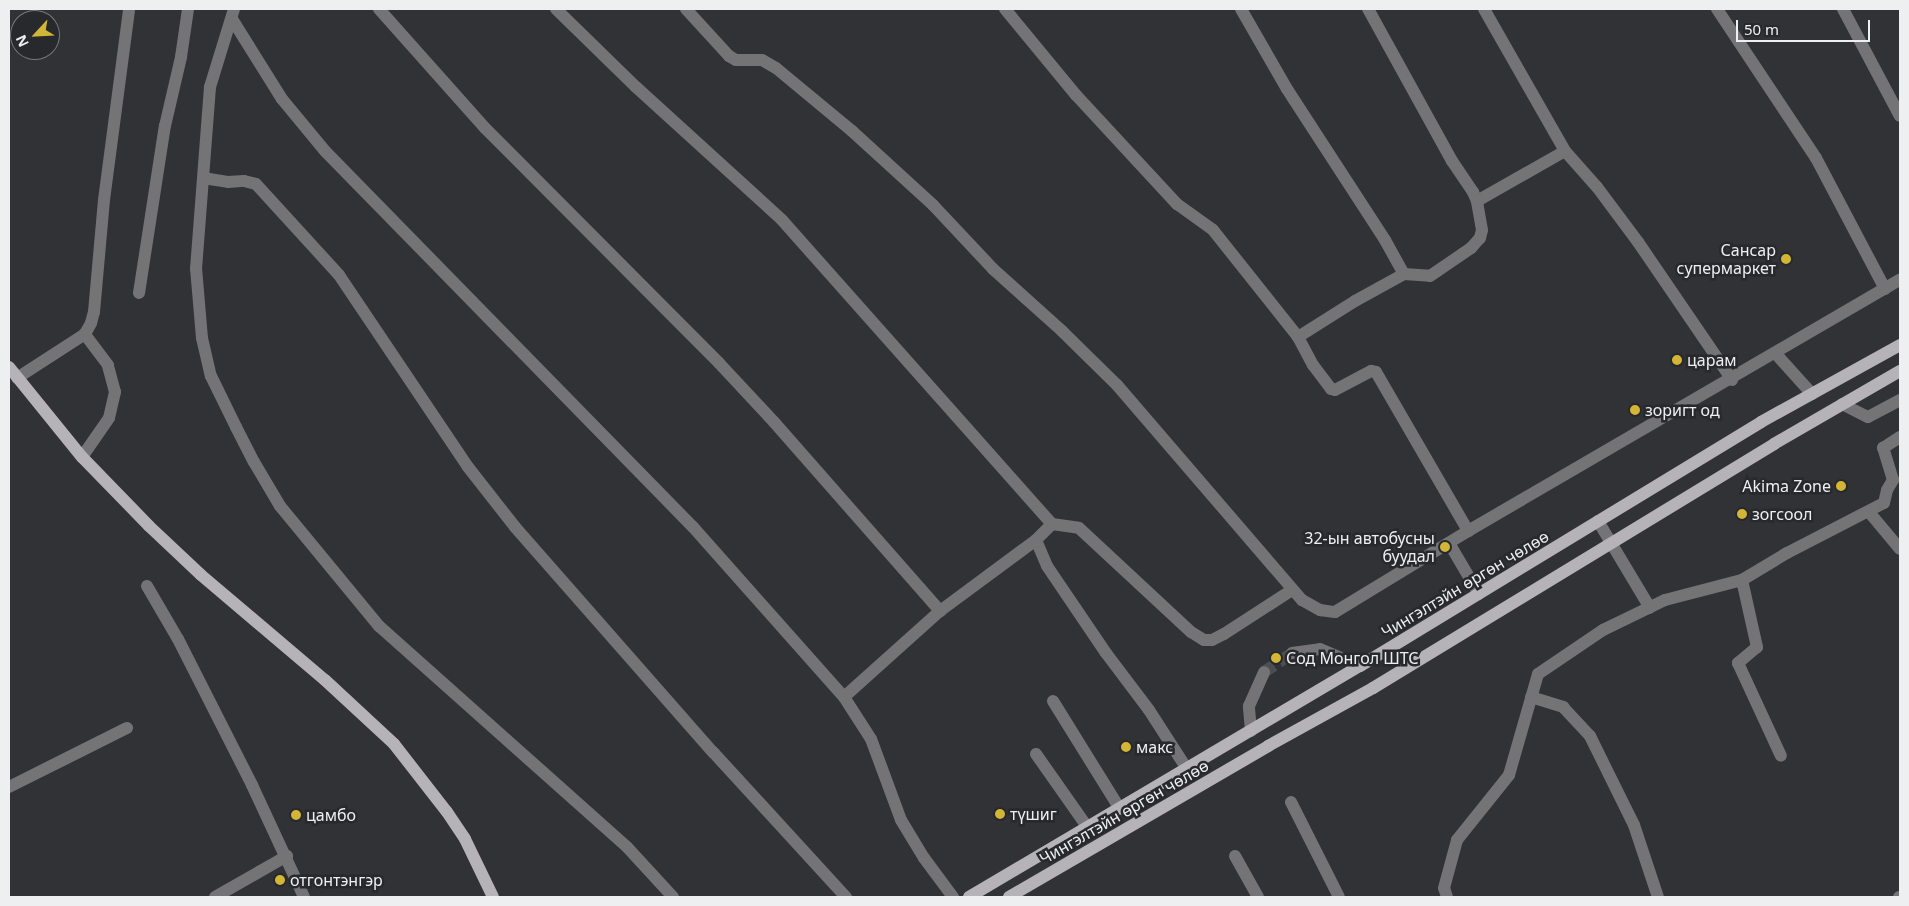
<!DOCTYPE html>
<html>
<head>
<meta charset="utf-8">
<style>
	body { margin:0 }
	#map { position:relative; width:1909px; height:906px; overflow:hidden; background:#313236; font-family:"Noto Sans",sans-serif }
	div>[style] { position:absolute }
	.minor-tunnel>* { height:12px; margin-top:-6px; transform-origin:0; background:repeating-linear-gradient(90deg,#4d4e52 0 12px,transparent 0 18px) }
	.minor>* { height:12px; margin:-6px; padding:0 6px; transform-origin:6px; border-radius:6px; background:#747375 }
	.major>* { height:12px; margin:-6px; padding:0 6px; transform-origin:6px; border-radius:6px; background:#b5b3b7 }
	.dots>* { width:14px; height:14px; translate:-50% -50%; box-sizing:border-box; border:2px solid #27292c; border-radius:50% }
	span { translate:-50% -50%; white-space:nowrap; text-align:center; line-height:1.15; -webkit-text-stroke:5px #27292c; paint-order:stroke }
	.poi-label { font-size:16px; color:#eeeff1 }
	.right { translate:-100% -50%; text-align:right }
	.left { translate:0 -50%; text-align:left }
	.street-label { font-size:16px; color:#eeeff1 }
	.frame { position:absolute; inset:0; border:10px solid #eeeff1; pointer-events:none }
	.north { position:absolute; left:10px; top:10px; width:50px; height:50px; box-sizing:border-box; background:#27292c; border:1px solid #77787b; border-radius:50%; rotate:245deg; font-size:14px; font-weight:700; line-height:20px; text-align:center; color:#eeeff1 }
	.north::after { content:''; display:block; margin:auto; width:18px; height:22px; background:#d3b635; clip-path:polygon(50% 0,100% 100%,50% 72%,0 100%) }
	.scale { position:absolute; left:1736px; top:20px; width:134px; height:22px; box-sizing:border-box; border:2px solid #eeeff1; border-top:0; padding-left:6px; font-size:15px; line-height:18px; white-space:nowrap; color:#eeeff1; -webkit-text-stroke:4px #27292c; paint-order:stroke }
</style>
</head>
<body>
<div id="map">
	<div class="minor-tunnel">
		<i style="left:1264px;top:672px;width:34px;rotate:-34deg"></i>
	</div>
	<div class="minor">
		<i style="left:234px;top:9px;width:82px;rotate:107.1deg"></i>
		<i style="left:210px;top:87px;width:182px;rotate:94.4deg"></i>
		<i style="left:196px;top:268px;width:70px;rotate:85.1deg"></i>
		<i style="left:202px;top:338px;width:39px;rotate:77deg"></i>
		<i style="left:211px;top:376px;width:57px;rotate:63.9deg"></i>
		<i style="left:236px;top:427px;width:39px;rotate:63deg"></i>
		<i style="left:254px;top:462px;width:51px;rotate:59.4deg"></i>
		<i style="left:280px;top:506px;width:156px;rotate:50.5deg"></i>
		<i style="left:379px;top:626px;width:332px;rotate:41.7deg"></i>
		<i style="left:627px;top:847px;width:68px;rotate:47.4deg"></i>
		<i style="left:379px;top:9px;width:159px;rotate:48.3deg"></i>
		<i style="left:485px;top:128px;width:332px;rotate:45.1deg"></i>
		<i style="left:719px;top:363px;width:81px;rotate:47deg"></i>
		<i style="left:774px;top:422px;width:252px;rotate:48.7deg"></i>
		<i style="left:556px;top:9px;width:112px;rotate:44.3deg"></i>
		<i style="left:636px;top:87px;width:197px;rotate:42.3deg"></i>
		<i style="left:782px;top:220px;width:407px;rotate:48.4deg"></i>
		<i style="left:1052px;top:524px;width:23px;rotate:135deg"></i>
		<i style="left:1036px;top:540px;width:28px;rotate:67deg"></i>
		<i style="left:1047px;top:566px;width:105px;rotate:55.9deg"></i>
		<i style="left:1106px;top:653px;width:71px;rotate:53deg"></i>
		<i style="left:1149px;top:710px;width:70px;rotate:57.2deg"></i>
		<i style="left:686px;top:9px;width:64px;rotate:47.5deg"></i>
		<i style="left:729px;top:56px;width:8px;rotate:30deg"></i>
		<i style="left:736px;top:60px;width:26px"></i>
		<i style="left:762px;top:60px;width:16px;rotate:30deg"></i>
		<i style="left:776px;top:68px;width:99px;rotate:39.7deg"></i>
		<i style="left:852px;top:131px;width:110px;rotate:42.4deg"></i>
		<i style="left:933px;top:205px;width:88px;rotate:46.8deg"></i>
		<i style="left:993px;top:269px;width:93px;rotate:41.9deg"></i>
		<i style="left:1062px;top:331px;width:77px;rotate:44.5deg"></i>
		<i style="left:1117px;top:385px;width:284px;rotate:49.3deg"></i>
		<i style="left:1302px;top:600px;width:21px;rotate:29deg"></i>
		<i style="left:1320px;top:610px;width:15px;rotate:8deg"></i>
		<i style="left:1335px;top:612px;width:156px;rotate:-31.3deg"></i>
		<i style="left:1005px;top:9px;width:112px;rotate:50.5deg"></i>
		<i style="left:1076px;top:95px;width:149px;rotate:47.2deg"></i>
		<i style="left:1177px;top:204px;width:44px;rotate:35.8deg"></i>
		<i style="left:1213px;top:230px;width:137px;rotate:51.5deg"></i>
		<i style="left:1298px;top:337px;width:32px;rotate:62deg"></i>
		<i style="left:1313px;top:365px;width:30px;rotate:53deg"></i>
		<i style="left:1331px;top:389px;width:4px;rotate:14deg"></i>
		<i style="left:1335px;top:390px;width:41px;rotate:-27.8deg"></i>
		<i style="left:1371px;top:371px;width:5px;rotate:11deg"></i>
		<i style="left:1376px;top:372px;width:184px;rotate:59.9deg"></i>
		<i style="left:1468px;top:531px;width:500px;rotate:-30.2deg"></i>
		<i style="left:1241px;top:9px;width:92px;rotate:60.1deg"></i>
		<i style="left:1287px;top:89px;width:180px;rotate:57deg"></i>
		<i style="left:1385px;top:240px;width:39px;rotate:61deg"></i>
		<i style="left:1484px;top:9px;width:163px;rotate:60.3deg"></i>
		<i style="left:1565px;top:151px;width:48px;rotate:48.4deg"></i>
		<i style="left:1597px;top:187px;width:69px;rotate:53.3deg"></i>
		<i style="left:1638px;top:242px;width:167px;rotate:55.7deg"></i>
		<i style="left:1717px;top:9px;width:179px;rotate:56.4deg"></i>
		<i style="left:1816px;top:158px;width:148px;rotate:62.2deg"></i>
		<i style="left:1843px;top:9px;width:121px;rotate:62deg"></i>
		<i style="left:232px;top:19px;width:94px;rotate:58deg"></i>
		<i style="left:282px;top:99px;width:67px;rotate:50.4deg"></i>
		<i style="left:325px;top:151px;width:526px;rotate:45.62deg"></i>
		<i style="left:693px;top:527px;width:227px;rotate:48.4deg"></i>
		<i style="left:203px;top:178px;width:25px;rotate:9deg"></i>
		<i style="left:228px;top:182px;width:16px;rotate:-4deg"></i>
		<i style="left:244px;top:181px;width:12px;rotate:14deg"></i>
		<i style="left:256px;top:184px;width:123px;rotate:47.6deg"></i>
		<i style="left:339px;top:275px;width:231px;rotate:56.1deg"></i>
		<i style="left:468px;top:467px;width:76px;rotate:51.9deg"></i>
		<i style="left:515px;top:527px;width:300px;rotate:48.7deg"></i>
		<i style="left:713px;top:752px;width:197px;rotate:47.5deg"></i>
		<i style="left:1477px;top:201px;width:101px;rotate:-29.6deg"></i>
		<i style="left:139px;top:293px;width:169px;rotate:-81.2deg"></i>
		<i style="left:165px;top:126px;width:71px;rotate:-76.9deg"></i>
		<i style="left:181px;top:57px;width:49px;rotate:-81.7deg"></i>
		<i style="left:1298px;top:337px;width:67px;rotate:-32.3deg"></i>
		<i style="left:1355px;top:301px;width:56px;rotate:-28.9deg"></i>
		<i style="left:1404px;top:274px;width:26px;rotate:4deg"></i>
		<i style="left:1430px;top:276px;width:50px;rotate:-34.3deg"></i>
		<i style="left:1471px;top:248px;width:13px;rotate:-48deg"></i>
		<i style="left:1480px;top:238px;width:8px;rotate:-76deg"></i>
		<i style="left:1482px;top:230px;width:29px;rotate:-100deg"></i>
		<i style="left:1477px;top:201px;width:10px;rotate:-114deg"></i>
		<i style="left:1473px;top:192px;width:37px;rotate:-124deg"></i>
		<i style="left:1452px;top:161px;width:174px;rotate:-118.9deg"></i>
		<i style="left:1776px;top:354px;width:54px;rotate:48deg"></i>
		<i style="left:17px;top:378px;width:81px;rotate:-32.9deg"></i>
		<i style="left:85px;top:334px;width:13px;rotate:-61deg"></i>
		<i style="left:91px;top:323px;width:11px;rotate:-75deg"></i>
		<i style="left:94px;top:312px;width:112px;rotate:-84.9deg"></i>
		<i style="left:104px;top:200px;width:193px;rotate:-82.5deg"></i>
		<i style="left:1842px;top:404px;width:29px;rotate:27deg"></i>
		<i style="left:1868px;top:417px;width:36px;rotate:-28deg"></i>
		<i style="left:82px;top:457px;width:47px;rotate:-55.3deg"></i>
		<i style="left:109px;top:418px;width:27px;rotate:-77deg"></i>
		<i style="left:115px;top:392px;width:28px;rotate:-105deg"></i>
		<i style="left:108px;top:365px;width:39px;rotate:-127deg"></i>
		<i style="left:1869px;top:512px;width:48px;rotate:50deg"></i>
		<i style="left:1598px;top:521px;width:101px;rotate:59.1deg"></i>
		<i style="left:1052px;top:524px;width:27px;rotate:8deg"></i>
		<i style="left:1079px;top:528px;width:153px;rotate:42.9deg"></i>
		<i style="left:1191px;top:632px;width:15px;rotate:32deg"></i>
		<i style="left:1204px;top:640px;width:8px"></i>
		<i style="left:1212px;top:640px;width:13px;rotate:-27deg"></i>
		<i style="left:1224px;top:634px;width:81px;rotate:-32.9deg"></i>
		<i style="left:1449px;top:543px;width:59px;rotate:59.5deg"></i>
		<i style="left:1742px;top:580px;width:69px;rotate:77.4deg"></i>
		<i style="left:1757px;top:647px;width:25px;rotate:140deg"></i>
		<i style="left:1738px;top:663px;width:102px;rotate:65.2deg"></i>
		<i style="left:147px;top:586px;width:61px;rotate:59.7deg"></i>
		<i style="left:178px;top:639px;width:164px;rotate:63.1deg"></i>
		<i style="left:252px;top:785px;width:123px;rotate:65.1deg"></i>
		<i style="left:1292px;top:653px;width:28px;rotate:-8deg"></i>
		<i style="left:1320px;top:649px;width:43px;rotate:23deg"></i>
		<i style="left:1531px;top:697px;width:34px;rotate:17deg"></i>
		<i style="left:1563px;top:707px;width:40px;rotate:47deg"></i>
		<i style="left:1590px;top:736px;width:99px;rotate:63.7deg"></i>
		<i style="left:1634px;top:825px;width:76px;rotate:71.6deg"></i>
		<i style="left:1053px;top:701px;width:127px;rotate:58.2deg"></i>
		<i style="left:1251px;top:731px;width:25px;rotate:-95deg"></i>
		<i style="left:1249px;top:706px;width:37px;rotate:-66deg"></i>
		<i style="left:1036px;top:754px;width:90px;rotate:54.9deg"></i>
		<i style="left:9px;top:787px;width:132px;rotate:-26.6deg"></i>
		<i style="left:1291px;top:802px;width:106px;rotate:63.2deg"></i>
		<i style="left:1235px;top:856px;width:47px;rotate:60.7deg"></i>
		<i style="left:215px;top:897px;width:83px;rotate:-29.7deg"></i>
		<i style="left:953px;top:897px;width:49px;rotate:-126.6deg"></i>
		<i style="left:924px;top:858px;width:44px;rotate:-121.2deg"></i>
		<i style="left:901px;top:820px;width:86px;rotate:-110.3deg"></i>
		<i style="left:871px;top:739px;width:50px;rotate:-122.7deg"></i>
		<i style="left:844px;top:697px;width:129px;rotate:-41.9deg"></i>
		<i style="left:940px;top:611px;width:119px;rotate:-36.5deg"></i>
		<i style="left:1447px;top:897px;width:9px;rotate:-108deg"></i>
		<i style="left:1444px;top:888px;width:50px;rotate:-74.8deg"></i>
		<i style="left:1457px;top:840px;width:83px;rotate:-51.3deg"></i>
		<i style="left:1509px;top:775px;width:105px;rotate:-74deg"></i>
		<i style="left:1538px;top:674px;width:78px;rotate:-34.1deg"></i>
		<i style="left:1603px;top:630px;width:69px;rotate:-25.8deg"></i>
		<i style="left:1665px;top:600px;width:80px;rotate:-14.6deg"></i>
		<i style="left:1742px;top:580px;width:52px;rotate:-31deg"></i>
		<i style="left:1787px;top:553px;width:109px;rotate:-27.3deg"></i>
		<i style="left:1884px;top:503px;width:13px;rotate:-77deg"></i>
		<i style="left:1887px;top:490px;width:12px;rotate:-59deg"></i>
		<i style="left:1893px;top:480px;width:34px;rotate:-107deg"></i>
		<i style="left:1883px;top:448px;width:20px;rotate:-33deg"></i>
		<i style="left:1899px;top:897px;width:1px"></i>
	</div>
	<div class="major">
		<i style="left:9px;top:367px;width:116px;rotate:51deg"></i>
		<i style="left:82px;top:457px;width:96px;rotate:45.8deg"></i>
		<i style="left:149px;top:526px;width:71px;rotate:43.3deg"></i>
		<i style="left:201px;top:575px;width:162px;rotate:40.3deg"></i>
		<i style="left:325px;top:680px;width:94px;rotate:42.8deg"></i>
		<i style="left:394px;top:744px;width:86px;rotate:52.1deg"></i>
		<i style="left:447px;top:812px;width:32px;rotate:56deg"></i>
		<i style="left:465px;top:839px;width:64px;rotate:64.2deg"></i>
		<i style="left:969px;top:897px;width:454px;rotate:-30.6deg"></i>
		<i style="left:1360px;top:666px;width:469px;rotate:-31.3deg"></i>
		<i style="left:1761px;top:422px;width:159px;rotate:-29deg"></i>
		<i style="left:1009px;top:897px;width:300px;rotate:-30.2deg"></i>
		<i style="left:1268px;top:746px;width:120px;rotate:-28.9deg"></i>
		<i style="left:1373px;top:688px;width:469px;rotate:-31.3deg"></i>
		<i style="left:1774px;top:444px;width:146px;rotate:-30.1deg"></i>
	</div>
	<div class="dots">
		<i style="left:1786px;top:259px;background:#d3b635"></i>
		<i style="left:1677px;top:360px;background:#d3b635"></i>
		<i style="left:1635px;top:410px;background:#d3b635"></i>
		<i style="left:1841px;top:486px;background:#d3b635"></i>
		<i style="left:1742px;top:514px;background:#d3b635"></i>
		<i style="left:1445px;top:547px;background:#d3b635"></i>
		<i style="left:1276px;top:658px;background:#d3b635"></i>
		<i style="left:1126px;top:747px;background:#d3b635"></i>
		<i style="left:1000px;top:814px;background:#d3b635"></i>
		<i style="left:296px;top:815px;background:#d3b635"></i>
		<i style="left:280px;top:880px;background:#d3b635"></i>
	</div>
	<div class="poi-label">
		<span class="right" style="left:1776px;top:259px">Сансар<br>супермаркет</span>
		<span class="left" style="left:1687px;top:360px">царам</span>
		<span class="left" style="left:1645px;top:410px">зоригт од</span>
		<span class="right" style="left:1831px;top:486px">Akima Zone</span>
		<span class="left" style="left:1752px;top:514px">зогсоол</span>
		<span class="right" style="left:1435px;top:547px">32-ын автобусны<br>буудал</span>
		<span class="left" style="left:1286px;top:658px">Сод Монгол ШТС</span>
		<span class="left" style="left:1136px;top:747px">макс</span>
		<span class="left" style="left:1010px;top:814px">түшиг</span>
		<span class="left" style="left:306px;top:815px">цамбо</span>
		<span class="left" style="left:290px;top:880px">отгонтэнгэр</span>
	</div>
	<div class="street-label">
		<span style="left:1465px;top:584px;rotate:-31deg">Чингэлтэйн өргөн чөлөө</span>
		<span style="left:1124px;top:812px;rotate:-30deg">Чингэлтэйн өргөн чөлөө</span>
	</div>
	<div class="frame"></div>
	<div class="north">N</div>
	<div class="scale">50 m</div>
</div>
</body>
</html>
